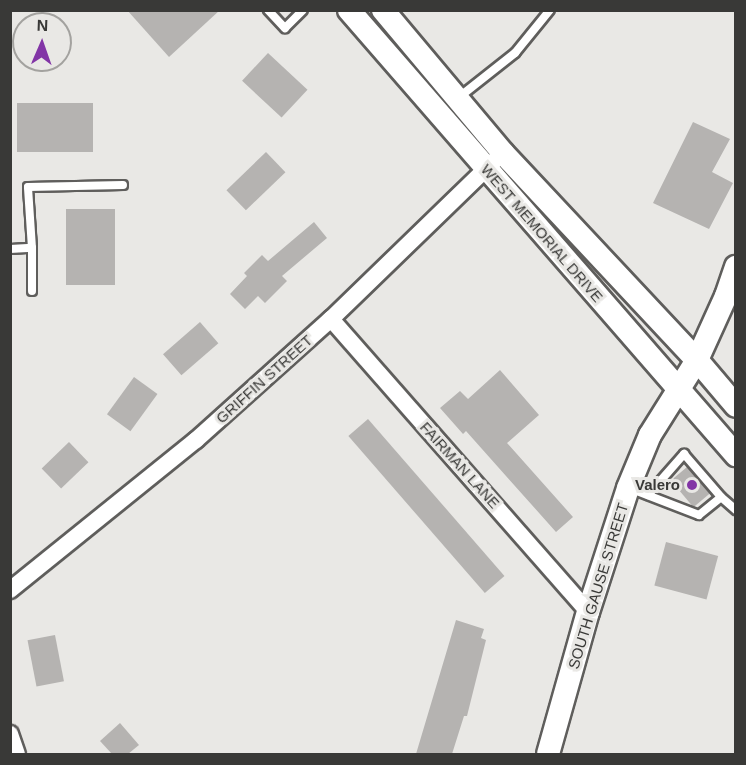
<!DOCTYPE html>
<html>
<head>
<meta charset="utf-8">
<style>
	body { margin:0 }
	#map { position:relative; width:746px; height:765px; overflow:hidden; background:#e9e8e5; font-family:Arial,sans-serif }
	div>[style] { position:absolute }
	.building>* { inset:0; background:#b5b3b1; transform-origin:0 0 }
	.roads { filter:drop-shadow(2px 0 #5f5e5c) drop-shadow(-2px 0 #5f5e5c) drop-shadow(0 2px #5f5e5c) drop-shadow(0 -2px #5f5e5c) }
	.lane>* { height:8px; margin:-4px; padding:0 4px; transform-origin:4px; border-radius:4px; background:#fff }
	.street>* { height:16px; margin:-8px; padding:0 8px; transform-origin:8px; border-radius:8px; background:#fff }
	.secondary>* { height:22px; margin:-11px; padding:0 11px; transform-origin:11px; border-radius:11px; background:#fff }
	.dots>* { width:16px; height:16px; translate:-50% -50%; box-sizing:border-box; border:3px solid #e9e8e5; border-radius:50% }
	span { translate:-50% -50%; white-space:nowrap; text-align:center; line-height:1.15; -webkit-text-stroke:6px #e9e8e5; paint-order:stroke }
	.street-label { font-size:15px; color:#393937 }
	.poi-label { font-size:15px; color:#393937; font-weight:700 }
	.right { translate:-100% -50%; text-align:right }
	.frame { position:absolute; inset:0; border:12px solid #393937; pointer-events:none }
	.north { position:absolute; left:12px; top:12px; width:60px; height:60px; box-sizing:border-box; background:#e9e8e5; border:2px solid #a3a29f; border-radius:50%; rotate:2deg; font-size:16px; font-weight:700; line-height:24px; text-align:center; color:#393937 }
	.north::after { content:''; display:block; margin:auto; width:21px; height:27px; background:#8235a6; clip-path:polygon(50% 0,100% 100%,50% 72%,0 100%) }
</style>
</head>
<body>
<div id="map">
	<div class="building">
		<i style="clip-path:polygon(127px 10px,220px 10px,169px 57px)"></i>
		<i style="left:268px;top:53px;width:54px;height:38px;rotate:43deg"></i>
		<i style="left:17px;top:103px;width:76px;height:49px"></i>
		<i style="clip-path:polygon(693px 122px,730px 139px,712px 172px,733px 183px,709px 229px,653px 203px)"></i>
		<i style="left:266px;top:152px;width:28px;height:55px;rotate:46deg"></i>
		<i style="left:66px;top:209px;width:49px;height:76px"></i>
		<i style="clip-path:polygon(314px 222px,327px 238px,282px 276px,287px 281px,265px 303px,258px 296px,245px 309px,230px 294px,247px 276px,244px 273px,262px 255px,268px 261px)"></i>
		<i style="left:200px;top:322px;width:28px;height:49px;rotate:49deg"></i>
		<i style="clip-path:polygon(500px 370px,539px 415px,507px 443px,573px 517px,556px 532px,466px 431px,463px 434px,440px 408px,460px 391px,468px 399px)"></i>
		<i style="left:134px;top:377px;width:29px;height:46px;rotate:36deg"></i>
		<i style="left:368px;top:419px;width:208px;height:26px;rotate:49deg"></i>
		<i style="left:69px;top:442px;width:28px;height:38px;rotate:46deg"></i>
		<i style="left:687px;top:467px;width:35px;height:21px;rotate:50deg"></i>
		<i style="left:666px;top:542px;width:54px;height:45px;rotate:15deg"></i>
		<i style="clip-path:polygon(456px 620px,484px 629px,481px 638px,486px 640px,467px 716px,464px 716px,452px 754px,416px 754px)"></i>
		<i style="left:55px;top:635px;width:47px;height:28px;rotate:79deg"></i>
		<i style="clip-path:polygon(120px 723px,139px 745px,128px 754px,112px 754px,100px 741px)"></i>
	</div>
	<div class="roads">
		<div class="lane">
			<i style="left:268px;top:10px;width:25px;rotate:47deg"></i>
			<i style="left:285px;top:28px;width:25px;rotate:-45deg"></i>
			<i style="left:458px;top:98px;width:73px;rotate:-38.3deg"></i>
			<i style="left:515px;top:53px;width:55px;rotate:-50.9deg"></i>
			<i style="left:10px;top:249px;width:22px;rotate:-3deg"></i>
			<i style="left:32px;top:248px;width:61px;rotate:-93.8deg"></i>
			<i style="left:28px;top:187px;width:95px;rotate:-1.2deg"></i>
			<i style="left:32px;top:291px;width:43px;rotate:-90deg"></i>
			<i style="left:629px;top:488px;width:75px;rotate:21.1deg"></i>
			<i style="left:699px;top:515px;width:28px;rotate:-39deg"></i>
			<i style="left:721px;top:497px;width:20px;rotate:41deg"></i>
			<i style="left:648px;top:495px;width:55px;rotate:-48.7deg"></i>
			<i style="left:684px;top:454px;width:57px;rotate:49.3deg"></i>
		</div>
		<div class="street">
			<i style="left:331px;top:319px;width:390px;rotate:48.7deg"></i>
			<i style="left:10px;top:590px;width:239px;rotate:-38.9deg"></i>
			<i style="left:196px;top:440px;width:181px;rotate:-41.9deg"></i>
			<i style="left:331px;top:319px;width:227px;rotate:-44.1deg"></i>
			<i style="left:10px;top:734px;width:21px;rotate:71deg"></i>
		</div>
		<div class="secondary">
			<i style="left:349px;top:10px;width:590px;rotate:48.99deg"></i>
			<i style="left:383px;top:10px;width:187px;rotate:50deg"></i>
			<i style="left:503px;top:153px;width:284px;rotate:46.9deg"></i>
			<i style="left:697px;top:360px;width:60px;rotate:49.7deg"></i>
			<i style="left:548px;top:754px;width:148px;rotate:-74.3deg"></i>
			<i style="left:588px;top:612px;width:130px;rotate:-72.1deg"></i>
			<i style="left:628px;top:488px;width:57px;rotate:-67.5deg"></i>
			<i style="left:650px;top:435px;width:89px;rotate:-57.9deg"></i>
			<i style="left:697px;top:360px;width:70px;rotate:-65.6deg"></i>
			<i style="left:726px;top:296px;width:31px;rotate:-71deg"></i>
		</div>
	</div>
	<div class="dots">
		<i style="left:692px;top:485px;background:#8235a6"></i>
	</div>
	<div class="street-label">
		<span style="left:542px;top:233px;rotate:49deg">WEST MEMORIAL DRIVE</span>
		<span style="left:264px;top:379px;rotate:-42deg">GRIFFIN STREET</span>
		<span style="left:460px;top:465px;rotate:48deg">FAIRMAN LANE</span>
		<span style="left:598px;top:586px;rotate:-73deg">SOUTH GAUSE STREET</span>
	</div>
	<div class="poi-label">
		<span class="right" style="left:680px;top:485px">Valero</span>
	</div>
	<div class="frame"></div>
	<div class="north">N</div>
</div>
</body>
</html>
